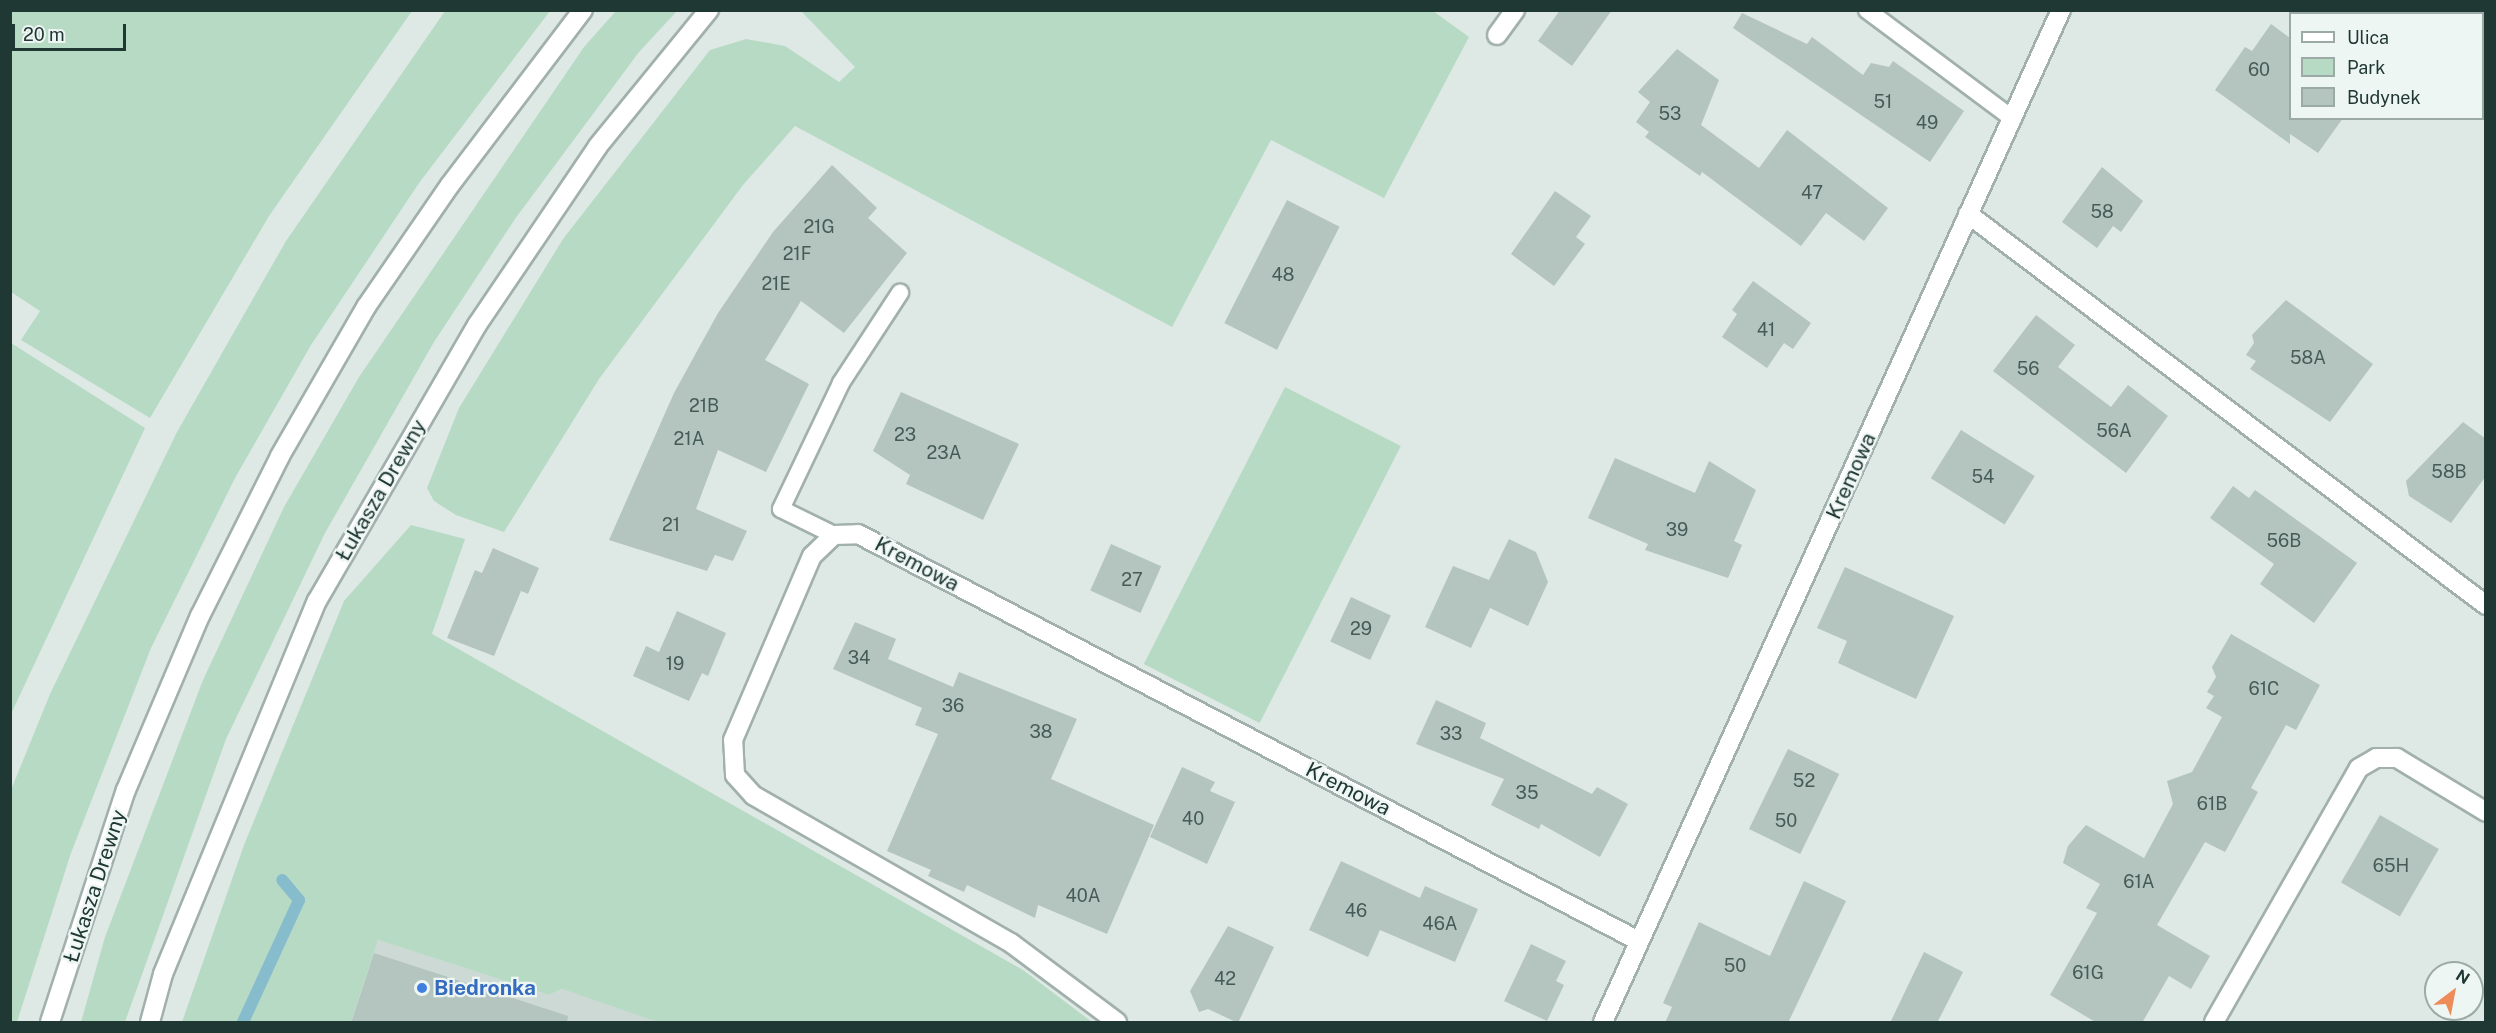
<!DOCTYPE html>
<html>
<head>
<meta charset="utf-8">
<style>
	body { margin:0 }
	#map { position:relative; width:2496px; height:1033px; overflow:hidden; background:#dee9e5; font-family:"Public Sans",sans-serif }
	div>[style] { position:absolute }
	.built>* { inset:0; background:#cdd9d4 }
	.green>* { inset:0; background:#b7dac4; transform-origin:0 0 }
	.stream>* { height:12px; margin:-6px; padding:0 6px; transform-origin:6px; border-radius:6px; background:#87bccd }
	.building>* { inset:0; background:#b4c4bf; transform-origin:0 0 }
	.roads { filter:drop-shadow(2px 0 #a1b0ac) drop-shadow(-2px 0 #a1b0ac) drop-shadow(0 2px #a1b0ac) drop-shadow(0 -2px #a1b0ac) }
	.service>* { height:16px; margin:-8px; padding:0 8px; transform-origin:8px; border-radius:8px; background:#fff }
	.minor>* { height:18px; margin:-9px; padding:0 9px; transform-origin:9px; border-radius:9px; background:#fff }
	.secondary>* { height:18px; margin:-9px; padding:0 9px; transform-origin:9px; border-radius:9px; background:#fff }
	.dots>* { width:16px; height:16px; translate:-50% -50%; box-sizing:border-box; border:3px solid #eef6f3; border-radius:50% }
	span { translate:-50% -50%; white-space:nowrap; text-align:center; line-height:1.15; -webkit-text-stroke:4.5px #eef6f3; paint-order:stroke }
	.number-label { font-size:18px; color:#455b57 }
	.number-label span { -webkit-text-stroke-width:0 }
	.street-label { font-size:21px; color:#203834 }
	.shop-label { font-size:21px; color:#366cbe; font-weight:700 }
	.left { translate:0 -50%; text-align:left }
	.frame { position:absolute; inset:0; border:12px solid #203834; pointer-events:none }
	.legend { position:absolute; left:2289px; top:12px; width:195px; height:108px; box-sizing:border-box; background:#eef6f3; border:2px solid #9caaa7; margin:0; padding:8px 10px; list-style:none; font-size:18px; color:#203834 }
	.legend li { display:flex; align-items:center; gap:12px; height:30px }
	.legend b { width:30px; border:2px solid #9caaa7 }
	.north { position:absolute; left:2424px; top:961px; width:60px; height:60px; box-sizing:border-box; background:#eef6f3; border:2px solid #9caaa7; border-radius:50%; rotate:32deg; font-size:16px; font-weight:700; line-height:24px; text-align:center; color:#203834 }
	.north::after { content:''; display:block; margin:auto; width:21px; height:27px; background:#ed8b59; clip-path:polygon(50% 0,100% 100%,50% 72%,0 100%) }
	.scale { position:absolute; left:12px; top:24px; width:114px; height:27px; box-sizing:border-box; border:3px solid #203834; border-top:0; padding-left:8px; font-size:18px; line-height:21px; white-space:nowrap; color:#203834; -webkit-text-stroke:4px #eef6f3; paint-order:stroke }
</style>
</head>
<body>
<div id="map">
	<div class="built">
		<i style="clip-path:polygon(378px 940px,549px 995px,562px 989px,659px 1021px,351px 1022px)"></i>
	</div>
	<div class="green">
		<i style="clip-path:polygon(10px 11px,412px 11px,269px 216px,150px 418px,21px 340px,40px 311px,11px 292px)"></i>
		<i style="clip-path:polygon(445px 11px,550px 11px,419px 183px,311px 345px,235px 478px,151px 648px,71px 853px,17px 1022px,11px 1022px,11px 790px,50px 694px,177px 432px,286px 241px)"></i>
		<i style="clip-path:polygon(616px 11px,677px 11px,639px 52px,515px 219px,434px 342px,325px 533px,226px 739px,125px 1022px,81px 1022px,105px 937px,203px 680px,284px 507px,359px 377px,584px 47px)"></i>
		<i style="clip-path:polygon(1433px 11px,1469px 37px,1384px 198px,1271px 140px,1172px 327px,795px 126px,743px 185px,599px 379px,504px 532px,456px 515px,434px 501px,427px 488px,459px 408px,563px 239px,710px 50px,746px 39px,785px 46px,839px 82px,855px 67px,801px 11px)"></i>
		<i style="clip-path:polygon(11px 343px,145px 428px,11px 714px)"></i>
		<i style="left:1285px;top:387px;width:130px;height:311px;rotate:27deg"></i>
		<i style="clip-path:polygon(411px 525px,465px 539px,432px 634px,1023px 970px,1092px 1022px,658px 1022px,562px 989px,549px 995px,378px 940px,351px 1022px,182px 1022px,244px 845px,344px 601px)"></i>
	</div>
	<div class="stream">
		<i style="left:243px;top:1022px;width:134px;rotate:-65.3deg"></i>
		<i style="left:299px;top:900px;width:26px;rotate:-130deg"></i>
	</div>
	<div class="building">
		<i style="clip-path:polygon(1560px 10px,1612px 10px,1572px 66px,1538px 41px)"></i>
		<i style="clip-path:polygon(1742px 13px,1807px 44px,1812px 37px,1863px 75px,1871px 63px,1889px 67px,1893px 61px,1964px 111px,1930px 162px,1733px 28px)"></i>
		<i style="clip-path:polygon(2271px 24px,2290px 38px,2290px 118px,2343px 118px,2318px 153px,2290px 134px,2290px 144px,2215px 90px,2245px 47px,2252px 51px)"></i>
		<i style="clip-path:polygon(1677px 49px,1719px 80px,1701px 125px,1759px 168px,1787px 130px,1888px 208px,1864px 241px,1826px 213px,1801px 246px,1702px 172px,1700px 176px,1645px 137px,1649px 132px,1636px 122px,1650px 102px,1638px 92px)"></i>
		<i style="clip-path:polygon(832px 165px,877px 208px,868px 218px,907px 253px,844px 333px,801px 301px,765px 360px,809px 384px,766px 472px,718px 450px,696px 509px,747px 531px,733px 561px,715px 555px,707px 571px,609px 540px,674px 393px,718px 313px,773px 232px)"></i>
		<i style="clip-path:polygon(2102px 167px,2143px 201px,2121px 232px,2113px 226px,2097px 248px,2062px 222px)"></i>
		<i style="clip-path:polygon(1555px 191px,1591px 216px,1576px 237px,1585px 244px,1554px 286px,1511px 254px)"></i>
		<i style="left:1287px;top:200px;width:59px;height:138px;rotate:27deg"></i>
		<i style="clip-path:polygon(1753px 281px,1811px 323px,1793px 349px,1784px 343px,1767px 368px,1722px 337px,1737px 314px,1732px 310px)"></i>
		<i style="clip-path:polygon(2286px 300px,2373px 364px,2330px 422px,2250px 369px,2256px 361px,2246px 355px,2254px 343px,2252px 335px)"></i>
		<i style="clip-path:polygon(2036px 315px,2075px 345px,2058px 367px,2111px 407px,2128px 385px,2168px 416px,2126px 473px,1993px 371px)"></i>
		<i style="clip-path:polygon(901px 392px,1019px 444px,983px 520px,906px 484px,910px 475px,873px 451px)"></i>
		<i style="clip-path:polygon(2463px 422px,2486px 439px,2486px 476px,2451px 523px,2409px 496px,2406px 481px)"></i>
		<i style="left:1961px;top:430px;width:87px;height:57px;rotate:32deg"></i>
		<i style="clip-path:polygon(1615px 458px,1695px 493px,1709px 461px,1756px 490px,1734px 541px,1742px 545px,1728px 578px,1645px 550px,1648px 544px,1588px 518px)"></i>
		<i style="clip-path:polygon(2233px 486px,2249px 498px,2255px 490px,2357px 563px,2314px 623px,2260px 584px,2274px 564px,2210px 518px)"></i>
		<i style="clip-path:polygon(1509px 539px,1536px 552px,1548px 582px,1528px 626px,1490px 608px,1471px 648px,1425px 627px,1453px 566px,1489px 580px)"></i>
		<i style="left:1111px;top:544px;width:55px;height:51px;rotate:24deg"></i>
		<i style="clip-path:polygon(493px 548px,539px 568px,528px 594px,521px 591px,494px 656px,447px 638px,475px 570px,482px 573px)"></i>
		<i style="clip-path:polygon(1845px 567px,1954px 616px,1916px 699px,1838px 663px,1847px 641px,1817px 628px)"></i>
		<i style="left:1351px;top:597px;width:44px;height:49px;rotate:25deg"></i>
		<i style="clip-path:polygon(677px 611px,726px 633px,708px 676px,702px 673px,689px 701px,633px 676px,646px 646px,659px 652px)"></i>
		<i style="clip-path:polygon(855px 622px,896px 639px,888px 659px,953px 687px,959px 672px,1077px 719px,1051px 779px,1154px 825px,1107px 934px,1038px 905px,1035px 918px,967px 885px,964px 892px,928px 876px,931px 870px,887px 851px,938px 734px,915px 725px,922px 708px,833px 669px)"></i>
		<i style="clip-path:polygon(2231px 634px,2320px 685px,2296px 730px,2286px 725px,2251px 788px,2258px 792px,2225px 852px,2205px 842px,2157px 925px,2210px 956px,2191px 989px,2169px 976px,2142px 1023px,2097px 1023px,2050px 995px,2097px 913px,2086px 908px,2100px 884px,2063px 863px,2068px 846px,2086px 825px,2144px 858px,2173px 804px,2167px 781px,2192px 772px,2222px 717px,2206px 708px,2214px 696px,2207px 692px,2216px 677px,2212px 667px)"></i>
		<i style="clip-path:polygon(1436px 700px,1486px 723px,1480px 738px,1592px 794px,1597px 787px,1628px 804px,1600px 857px,1541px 824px,1539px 829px,1491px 805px,1504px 779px,1416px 744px)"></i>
		<i style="left:1788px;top:749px;width:57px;height:89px;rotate:26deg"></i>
		<i style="clip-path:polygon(1182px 767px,1215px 782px,1210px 791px,1235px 802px,1207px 864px,1150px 837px)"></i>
		<i style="left:2380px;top:815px;width:68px;height:78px;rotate:30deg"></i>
		<i style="clip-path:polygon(1341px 861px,1420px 898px,1425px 886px,1478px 909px,1455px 962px,1380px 930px,1368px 957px,1309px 930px)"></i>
		<i style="clip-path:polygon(1804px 881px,1846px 901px,1788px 1023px,1665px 1023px,1672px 1007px,1663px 1003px,1699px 922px,1770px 956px)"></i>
		<i style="clip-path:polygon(1228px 926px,1274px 947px,1238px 1023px,1208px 1009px,1199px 1012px,1190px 991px)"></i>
		<i style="clip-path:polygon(1531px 944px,1566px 961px,1556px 981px,1564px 985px,1547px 1021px,1504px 1001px)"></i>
		<i style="clip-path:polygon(1924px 952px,1963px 972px,1937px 1023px,1890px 1023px)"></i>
		<i style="clip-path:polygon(374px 953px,568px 1016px,567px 1023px,351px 1023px)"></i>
	</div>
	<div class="roads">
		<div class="service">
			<i style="left:1867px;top:10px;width:182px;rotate:36.7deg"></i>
			<i style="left:834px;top:535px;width:59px;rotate:-153.9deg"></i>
			<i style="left:781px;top:509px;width:140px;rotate:-64.5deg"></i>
			<i style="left:841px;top:383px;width:108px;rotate:-56.8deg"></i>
		</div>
		<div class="minor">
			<i style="left:2422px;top:10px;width:6px;rotate:39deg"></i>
			<i style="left:1497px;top:35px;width:31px;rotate:-54deg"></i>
			<i style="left:2482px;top:54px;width:4px;rotate:27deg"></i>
			<i style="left:1968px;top:214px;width:649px;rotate:37.05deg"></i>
			<i style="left:1117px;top:1022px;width:132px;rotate:-143.3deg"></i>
			<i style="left:1011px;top:943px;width:297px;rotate:-150.2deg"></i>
			<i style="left:753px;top:795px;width:27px;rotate:-132deg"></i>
			<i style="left:735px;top:775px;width:35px;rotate:-93deg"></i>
			<i style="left:733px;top:740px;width:200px;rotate:-66.8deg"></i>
			<i style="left:812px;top:556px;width:30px;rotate:-44deg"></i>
			<i style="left:834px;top:535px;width:24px;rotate:-2deg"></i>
			<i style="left:858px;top:534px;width:881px;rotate:27.53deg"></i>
			<i style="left:1603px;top:1022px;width:1111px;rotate:-65.65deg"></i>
			<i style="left:2214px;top:1022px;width:292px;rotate:-60.3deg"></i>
			<i style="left:2359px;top:768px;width:20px;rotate:-30deg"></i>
			<i style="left:2376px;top:758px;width:21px"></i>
			<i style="left:2397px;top:758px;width:104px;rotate:31.2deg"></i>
		</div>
		<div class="secondary">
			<i style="left:50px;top:1022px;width:244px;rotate:-71.9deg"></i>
			<i style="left:126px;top:790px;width:189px;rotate:-67deg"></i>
			<i style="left:200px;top:616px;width:179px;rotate:-63.4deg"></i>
			<i style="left:280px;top:456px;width:172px;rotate:-60deg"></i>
			<i style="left:366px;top:307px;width:148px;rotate:-55.5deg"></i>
			<i style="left:450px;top:185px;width:220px;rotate:-52.8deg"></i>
			<i style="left:150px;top:1022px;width:50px;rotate:-74.8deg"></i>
			<i style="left:163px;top:974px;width:404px;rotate:-67.6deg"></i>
			<i style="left:317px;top:601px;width:319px;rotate:-59.9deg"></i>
			<i style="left:477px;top:325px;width:216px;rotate:-55.9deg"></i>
			<i style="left:598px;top:146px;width:176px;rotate:-50.8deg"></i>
		</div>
	</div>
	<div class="dots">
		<i style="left:422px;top:988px;background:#3f7fe0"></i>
	</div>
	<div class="number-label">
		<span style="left:2259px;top:70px">60</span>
		<span style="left:1883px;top:102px">51</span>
		<span style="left:1670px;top:114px">53</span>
		<span style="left:1927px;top:123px">49</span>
		<span style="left:1812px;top:193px">47</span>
		<span style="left:2102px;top:212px">58</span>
		<span style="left:819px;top:227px">21G</span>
		<span style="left:797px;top:254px">21F</span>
		<span style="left:1283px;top:275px">48</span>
		<span style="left:776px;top:284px">21E</span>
		<span style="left:1766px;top:330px">41</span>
		<span style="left:2308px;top:358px">58A</span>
		<span style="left:2028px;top:369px">56</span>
		<span style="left:704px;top:406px">21B</span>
		<span style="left:2114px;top:431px">56A</span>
		<span style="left:905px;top:435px">23</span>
		<span style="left:689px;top:439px">21A</span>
		<span style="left:944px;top:453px">23A</span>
		<span style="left:2449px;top:472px">58B</span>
		<span style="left:1983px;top:477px">54</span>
		<span style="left:671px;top:525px">21</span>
		<span style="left:1677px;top:530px">39</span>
		<span style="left:2284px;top:541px">56B</span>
		<span style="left:1132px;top:580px">27</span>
		<span style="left:1361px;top:629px">29</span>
		<span style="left:859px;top:658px">34</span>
		<span style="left:675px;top:664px">19</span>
		<span style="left:2264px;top:689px">61C</span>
		<span style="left:953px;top:706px">36</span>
		<span style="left:1041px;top:732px">38</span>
		<span style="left:1451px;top:734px">33</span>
		<span style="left:1804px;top:781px">52</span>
		<span style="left:1527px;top:793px">35</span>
		<span style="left:2212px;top:804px">61B</span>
		<span style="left:1193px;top:819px">40</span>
		<span style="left:1786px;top:821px">50</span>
		<span style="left:2391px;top:866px">65H</span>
		<span style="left:2139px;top:882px">61A</span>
		<span style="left:1083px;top:896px">40A</span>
		<span style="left:1356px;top:911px">46</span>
		<span style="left:1440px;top:924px">46A</span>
		<span style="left:1735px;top:966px">50</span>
		<span style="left:2088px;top:973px">61G</span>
		<span style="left:1225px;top:979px">42</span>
	</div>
	<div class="street-label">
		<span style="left:1851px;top:476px;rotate:-66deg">Kremowa</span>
		<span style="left:381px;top:490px;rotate:-60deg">Łukasza Drewny</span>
		<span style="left:917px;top:564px;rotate:28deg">Kremowa</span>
		<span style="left:1348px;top:789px;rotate:27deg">Kremowa</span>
		<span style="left:95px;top:886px;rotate:-72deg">Łukasza Drewny</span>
	</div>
	<div class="shop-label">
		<span class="left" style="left:434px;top:988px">Biedronka</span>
	</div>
	<div class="frame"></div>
	<ul class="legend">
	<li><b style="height:8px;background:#fff"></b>Ulica</li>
	<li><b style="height:16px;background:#b7dac4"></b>Park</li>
	<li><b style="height:16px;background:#b4c4bf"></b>Budynek</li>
	</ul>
	<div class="north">N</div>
	<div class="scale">20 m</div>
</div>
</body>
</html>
